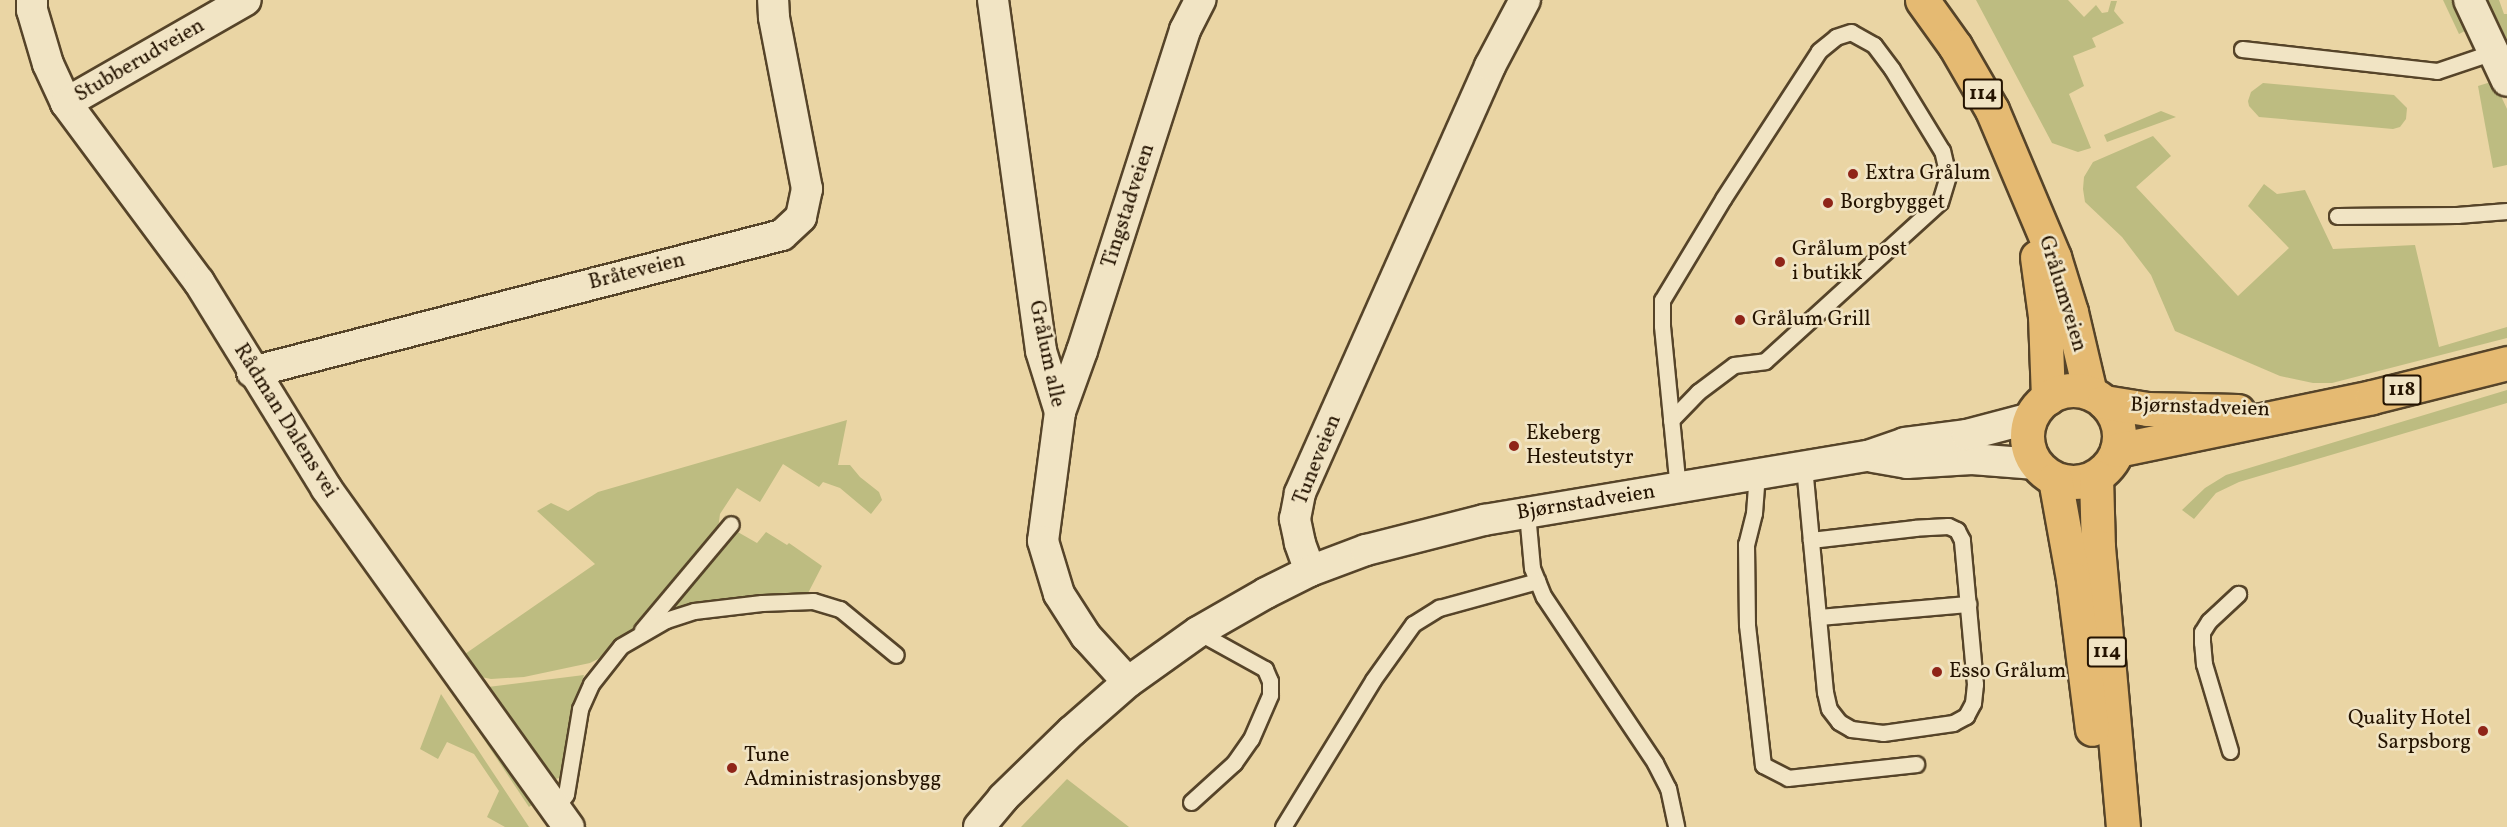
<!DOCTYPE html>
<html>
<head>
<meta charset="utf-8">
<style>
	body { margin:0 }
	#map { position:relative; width:2507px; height:827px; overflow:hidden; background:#ead5a4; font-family:Vollkorn,serif }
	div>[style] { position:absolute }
	.green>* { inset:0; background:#bdbc81 }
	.roads { filter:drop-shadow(2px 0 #564429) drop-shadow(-2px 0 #564429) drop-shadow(0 2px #564429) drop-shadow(0 -2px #564429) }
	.service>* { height:15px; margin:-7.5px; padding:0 7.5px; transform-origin:7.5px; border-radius:7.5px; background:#f1e4c4 }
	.minor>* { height:30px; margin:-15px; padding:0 15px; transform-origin:15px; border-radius:15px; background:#f1e4c4 }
	.primary>* { height:33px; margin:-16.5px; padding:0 16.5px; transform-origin:16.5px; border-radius:16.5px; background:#e5ba72 }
	.primary>.ring { margin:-16.5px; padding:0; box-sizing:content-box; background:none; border:33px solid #e5ba72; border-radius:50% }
	.dots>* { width:16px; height:16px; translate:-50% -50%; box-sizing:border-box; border:3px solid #f1e4c4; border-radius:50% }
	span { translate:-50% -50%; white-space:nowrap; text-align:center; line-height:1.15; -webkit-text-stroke:5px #f1e4c4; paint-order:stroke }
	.shield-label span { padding:2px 4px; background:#f1e4c4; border:2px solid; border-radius:4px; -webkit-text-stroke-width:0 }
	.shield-label { font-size:20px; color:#241300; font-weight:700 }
	.street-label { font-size:21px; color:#241300 }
	.poi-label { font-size:21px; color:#241300 }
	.left { translate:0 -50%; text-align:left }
	.right { translate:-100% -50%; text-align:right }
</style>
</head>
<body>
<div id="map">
	<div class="green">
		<i style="clip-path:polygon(1976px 0,2068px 0,2084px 17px,2096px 5px,2102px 13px,2108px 12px,2111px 1px,2117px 1px,2114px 11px,2124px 23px,2092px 38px,2096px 47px,2073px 56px,2084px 86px,2069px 94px,2091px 148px,2078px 152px,2052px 143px)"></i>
		<i style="clip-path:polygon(2443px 0,2456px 0,2469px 29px,2459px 34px)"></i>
		<i style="clip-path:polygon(2488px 0,2499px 0,2504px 14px,2507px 14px,2507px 40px)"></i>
		<i style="clip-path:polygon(2494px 81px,2507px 109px,2507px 165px,2493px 168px,2478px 86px)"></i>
		<i style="clip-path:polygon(2263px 83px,2394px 95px,2407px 108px,2406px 119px,2400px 127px,2393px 129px,2259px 117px,2249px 106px,2248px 101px,2251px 92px)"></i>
		<i style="clip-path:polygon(2161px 111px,2176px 117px,2107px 142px,2104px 135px)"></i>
		<i style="clip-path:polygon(2153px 136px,2171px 156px,2136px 187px,2238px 296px,2289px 248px,2248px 206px,2264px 184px,2277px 194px,2305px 190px,2333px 249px,2415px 245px,2439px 347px,2507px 327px,2507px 338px,2332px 383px,2313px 383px,2280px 376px,2175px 331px,2151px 275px,2122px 237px,2085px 202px,2083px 189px,2084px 177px,2093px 162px)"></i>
		<i style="clip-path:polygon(2507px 390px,2507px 403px,2239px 482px,2216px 493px,2194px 519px,2182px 510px,2205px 488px,2226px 475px)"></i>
		<i style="clip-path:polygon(847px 420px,838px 465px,850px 465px,860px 477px,879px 492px,882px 500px,871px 514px,840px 488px,823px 482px,819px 487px,783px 464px,760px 502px,737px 488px,720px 514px,718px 529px,636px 626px,598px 659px,590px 663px,524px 677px,491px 679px,481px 677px,465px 654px,595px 564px,537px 511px,551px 503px,568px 511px,598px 492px)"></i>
		<i style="clip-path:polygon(736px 531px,757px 543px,766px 532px,787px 545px,789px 543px,822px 566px,806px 597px,693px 605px,665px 612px)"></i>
		<i style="clip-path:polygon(584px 675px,572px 711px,562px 777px,556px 779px,547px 775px,488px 687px)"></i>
		<i style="clip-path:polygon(453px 679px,536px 802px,529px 807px,451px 690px)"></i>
		<i style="clip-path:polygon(441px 694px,529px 827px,505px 827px,487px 817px,499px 791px,474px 754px,447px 742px,438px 759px,420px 749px)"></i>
		<i style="clip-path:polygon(1067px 779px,1129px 827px,1021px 827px)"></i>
	</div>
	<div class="roads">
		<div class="service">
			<i style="left:2242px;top:49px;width:196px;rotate:6.4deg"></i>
			<i style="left:2437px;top:71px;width:59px;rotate:-18.7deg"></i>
			<i style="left:2337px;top:216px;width:120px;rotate:-0.5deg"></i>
			<i style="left:2457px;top:215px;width:50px;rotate:-4.6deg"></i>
			<i style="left:1671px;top:420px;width:39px;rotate:-46deg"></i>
			<i style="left:1698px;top:392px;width:45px;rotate:-36.9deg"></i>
			<i style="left:1734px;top:365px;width:31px;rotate:-7deg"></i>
			<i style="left:1765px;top:361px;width:236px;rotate:-42.3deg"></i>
			<i style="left:1940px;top:202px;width:27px;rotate:-73deg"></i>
			<i style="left:1948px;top:176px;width:26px;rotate:-103deg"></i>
			<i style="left:1942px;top:151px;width:96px;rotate:-121.4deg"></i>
			<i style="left:1892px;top:69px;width:30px;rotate:-127deg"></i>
			<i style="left:1874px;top:45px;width:26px;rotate:-151deg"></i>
			<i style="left:1851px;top:32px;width:16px;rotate:162deg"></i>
			<i style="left:1836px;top:37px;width:22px;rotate:141deg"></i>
			<i style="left:1819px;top:51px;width:176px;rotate:123deg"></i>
			<i style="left:1723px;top:199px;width:118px;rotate:121.1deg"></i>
			<i style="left:1662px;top:300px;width:26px;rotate:90deg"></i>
			<i style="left:1662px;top:326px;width:163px;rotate:84.4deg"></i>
			<i style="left:1804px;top:466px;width:227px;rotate:84.7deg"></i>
			<i style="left:1825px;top:692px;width:17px;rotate:77deg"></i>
			<i style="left:1829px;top:709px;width:16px;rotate:52deg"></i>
			<i style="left:1839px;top:722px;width:14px;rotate:30deg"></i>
			<i style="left:1851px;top:729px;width:32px;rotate:7deg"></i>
			<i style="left:1883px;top:733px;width:71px;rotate:-8.1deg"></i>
			<i style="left:1953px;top:723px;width:15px;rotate:-28deg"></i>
			<i style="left:1966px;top:716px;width:15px;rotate:-62deg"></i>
			<i style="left:1973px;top:703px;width:19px;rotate:-84deg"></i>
			<i style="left:1975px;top:684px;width:145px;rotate:-95.2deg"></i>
			<i style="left:1962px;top:540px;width:11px;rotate:-117deg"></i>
			<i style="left:1957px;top:530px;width:10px;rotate:-156deg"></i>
			<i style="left:1948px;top:526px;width:33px;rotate:177deg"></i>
			<i style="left:1915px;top:528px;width:105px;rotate:173.4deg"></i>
			<i style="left:1757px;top:473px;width:40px;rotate:94.3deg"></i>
			<i style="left:1754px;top:513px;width:32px;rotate:104deg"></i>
			<i style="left:1746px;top:544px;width:81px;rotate:89.3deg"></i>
			<i style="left:1747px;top:625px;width:141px;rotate:83.5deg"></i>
			<i style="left:1763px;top:765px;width:28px;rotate:27deg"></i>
			<i style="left:1788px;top:778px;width:129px;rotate:-6.2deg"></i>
			<i style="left:1527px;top:513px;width:55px;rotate:84.8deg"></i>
			<i style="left:1532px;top:568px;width:31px;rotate:68deg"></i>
			<i style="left:1544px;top:597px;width:200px;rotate:56.2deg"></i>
			<i style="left:1655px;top:763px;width:28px;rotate:63deg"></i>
			<i style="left:1668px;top:788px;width:40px;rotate:78deg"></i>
			<i style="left:1818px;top:617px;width:151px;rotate:-5deg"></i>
			<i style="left:642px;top:630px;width:138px;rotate:-50deg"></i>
			<i style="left:2230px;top:751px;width:91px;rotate:-106.6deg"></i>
			<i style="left:2204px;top:664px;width:21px;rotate:-95deg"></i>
			<i style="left:2202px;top:643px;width:11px;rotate:-90deg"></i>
			<i style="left:2202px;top:632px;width:13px;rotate:-58deg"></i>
			<i style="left:2209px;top:621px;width:40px;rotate:-43deg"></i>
			<i style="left:1191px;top:802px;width:58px;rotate:-42.2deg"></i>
			<i style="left:1234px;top:763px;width:29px;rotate:-55deg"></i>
			<i style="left:1251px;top:739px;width:48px;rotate:-66.6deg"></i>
			<i style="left:1270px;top:695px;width:14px;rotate:-90deg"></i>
			<i style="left:1270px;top:681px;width:13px;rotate:-113deg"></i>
			<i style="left:1265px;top:669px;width:77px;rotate:-151.1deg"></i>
			<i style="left:556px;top:808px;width:17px;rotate:-54deg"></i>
			<i style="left:566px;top:794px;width:86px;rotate:-80.6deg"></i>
			<i style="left:580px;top:709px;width:27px;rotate:-66deg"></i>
			<i style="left:591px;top:684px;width:48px;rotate:-51.7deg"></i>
			<i style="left:621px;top:646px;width:52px;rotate:-30deg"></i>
			<i style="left:666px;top:620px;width:29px;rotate:-18deg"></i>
			<i style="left:694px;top:611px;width:68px;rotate:-6.7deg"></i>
			<i style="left:762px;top:603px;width:51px;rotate:-2.2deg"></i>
			<i style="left:813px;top:601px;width:28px;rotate:17deg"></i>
			<i style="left:840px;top:609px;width:72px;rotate:39.4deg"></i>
			<i style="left:1283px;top:827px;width:172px;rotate:-58.5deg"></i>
			<i style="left:1373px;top:680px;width:69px;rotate:-54.5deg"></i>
			<i style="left:1413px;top:624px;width:31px;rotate:-32deg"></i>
			<i style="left:1439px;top:608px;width:102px;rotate:-15.4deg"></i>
		</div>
		<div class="minor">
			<i style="left:32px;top:0;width:10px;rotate:90deg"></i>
			<i style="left:32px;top:10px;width:56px;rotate:73.5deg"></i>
			<i style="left:48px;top:64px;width:43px;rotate:65.2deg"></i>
			<i style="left:66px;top:103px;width:223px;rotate:53.4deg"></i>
			<i style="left:199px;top:282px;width:242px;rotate:58.3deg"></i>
			<i style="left:326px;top:488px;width:417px;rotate:54.4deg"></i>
			<i style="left:993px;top:0;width:354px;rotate:82.2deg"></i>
			<i style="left:1041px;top:351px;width:64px;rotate:72.7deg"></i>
			<i style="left:1060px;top:412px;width:130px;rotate:97.5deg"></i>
			<i style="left:1043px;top:541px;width:55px;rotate:73.2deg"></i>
			<i style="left:1059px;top:594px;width:50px;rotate:57.3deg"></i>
			<i style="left:1086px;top:636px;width:62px;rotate:47.6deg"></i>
			<i style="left:2469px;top:0;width:89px;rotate:64.9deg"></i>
			<i style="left:66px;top:103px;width:207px;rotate:-29.8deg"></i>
			<i style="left:252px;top:372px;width:547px;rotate:-14.49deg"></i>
			<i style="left:782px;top:235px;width:26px;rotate:-43deg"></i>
			<i style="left:801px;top:217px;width:29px;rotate:-78deg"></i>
			<i style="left:807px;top:189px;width:175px;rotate:-100.9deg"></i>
			<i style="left:774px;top:17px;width:17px;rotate:-93deg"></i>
			<i style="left:1060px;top:412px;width:65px;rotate:-70.2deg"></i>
			<i style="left:1082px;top:351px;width:337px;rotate:-72.2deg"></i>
			<i style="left:1185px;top:30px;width:34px;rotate:-63deg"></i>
			<i style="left:1873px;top:457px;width:35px;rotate:10deg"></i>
			<i style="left:1907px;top:463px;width:65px;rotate:-3.5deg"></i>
			<i style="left:1972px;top:459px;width:64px;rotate:4.5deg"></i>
			<i style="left:1310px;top:571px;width:30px;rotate:-110deg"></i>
			<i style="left:1300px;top:543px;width:25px;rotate:-102deg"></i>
			<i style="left:1295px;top:519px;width:26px;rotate:-79deg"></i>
			<i style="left:1300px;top:493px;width:467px;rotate:-66deg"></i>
			<i style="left:1490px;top:66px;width:75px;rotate:-62.1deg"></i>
			<i style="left:979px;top:827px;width:38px;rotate:-50deg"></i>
			<i style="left:1003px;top:798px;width:96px;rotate:-44.2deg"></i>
			<i style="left:1072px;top:731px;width:74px;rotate:-41.2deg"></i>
			<i style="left:1128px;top:682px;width:86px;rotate:-35.5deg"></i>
			<i style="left:1198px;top:632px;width:78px;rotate:-29.8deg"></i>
			<i style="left:1266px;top:593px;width:49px;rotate:-26.6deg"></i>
			<i style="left:1310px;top:571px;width:60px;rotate:-20.6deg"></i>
			<i style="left:1366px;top:550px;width:122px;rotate:-14.3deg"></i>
			<i style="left:1484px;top:520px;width:389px;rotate:-9.5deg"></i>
			<i style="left:1868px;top:456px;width:39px;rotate:-19deg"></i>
			<i style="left:1905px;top:443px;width:63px;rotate:-7.4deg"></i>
			<i style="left:1967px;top:435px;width:66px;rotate:-14.9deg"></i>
		</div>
		<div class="primary">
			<i style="left:1922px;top:0;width:57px;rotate:54.3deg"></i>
			<i style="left:1955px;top:46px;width:74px;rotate:60deg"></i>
			<i style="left:1992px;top:110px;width:160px;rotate:67.1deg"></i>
			<i style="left:2054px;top:257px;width:58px;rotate:72.8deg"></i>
			<i style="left:2071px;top:312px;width:83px;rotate:76.8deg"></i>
			<i style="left:2037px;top:257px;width:60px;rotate:82.3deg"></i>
			<i style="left:2045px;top:316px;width:82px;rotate:87.9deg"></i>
			<i class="ring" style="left:2027px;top:390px;width:59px;height:59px"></i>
			<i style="left:2104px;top:402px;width:44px;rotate:9.2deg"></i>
			<i style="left:2147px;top:409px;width:91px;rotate:1.3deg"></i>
			<i style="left:2117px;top:450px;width:260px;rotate:-11.7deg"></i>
			<i style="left:2372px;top:397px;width:139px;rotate:-14.1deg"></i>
			<i style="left:2096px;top:477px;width:70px;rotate:88.4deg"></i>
			<i style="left:2098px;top:547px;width:281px;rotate:84.9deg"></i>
			<i style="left:2055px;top:479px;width:102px;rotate:79.8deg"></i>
			<i style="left:2073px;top:579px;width:151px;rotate:82.8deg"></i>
		</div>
	</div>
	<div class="dots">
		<i style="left:1853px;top:174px;background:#8f2418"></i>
		<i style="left:1828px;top:203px;background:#8f2418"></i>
		<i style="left:1780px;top:262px;background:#8f2418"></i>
		<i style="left:1740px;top:320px;background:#8f2418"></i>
		<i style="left:1514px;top:446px;background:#8f2418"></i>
		<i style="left:1937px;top:672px;background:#8f2418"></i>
		<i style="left:2483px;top:731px;background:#8f2418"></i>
		<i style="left:732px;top:768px;background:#8f2418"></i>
	</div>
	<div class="shield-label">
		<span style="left:1983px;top:94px">114</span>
		<span style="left:2402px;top:390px">118</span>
		<span style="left:2107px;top:652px">114</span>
	</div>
	<div class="street-label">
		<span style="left:140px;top:61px;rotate:-30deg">Stubberudveien</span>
		<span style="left:1129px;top:206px;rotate:-72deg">Tingstadveien</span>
		<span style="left:637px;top:272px;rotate:-14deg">Bråteveien</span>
		<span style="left:2062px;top:294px;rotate:73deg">Grålumveien</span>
		<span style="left:1046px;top:354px;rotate:78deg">Grålum alle</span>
		<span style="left:2200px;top:408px;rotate:2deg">Bjørnstadveien</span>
		<span style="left:285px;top:421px;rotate:58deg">Rådman Dalens vei</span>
		<span style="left:1318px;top:460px;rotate:-68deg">Tuneveien</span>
		<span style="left:1586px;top:503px;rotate:-9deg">Bjørnstadveien</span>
	</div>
	<div class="poi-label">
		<span class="left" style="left:1865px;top:174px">Extra Grålum</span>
		<span class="left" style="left:1840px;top:203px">Borgbygget</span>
		<span class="left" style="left:1792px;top:262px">Grålum post<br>i butikk</span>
		<span class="left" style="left:1752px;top:320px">Grålum Grill</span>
		<span class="left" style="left:1526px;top:446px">Ekeberg<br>Hesteutstyr</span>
		<span class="left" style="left:1949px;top:672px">Esso Grålum</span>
		<span class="right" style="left:2471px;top:731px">Quality Hotel<br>Sarpsborg</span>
		<span class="left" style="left:744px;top:768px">Tune<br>Administrasjonsbygg</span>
	</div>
</div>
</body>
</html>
